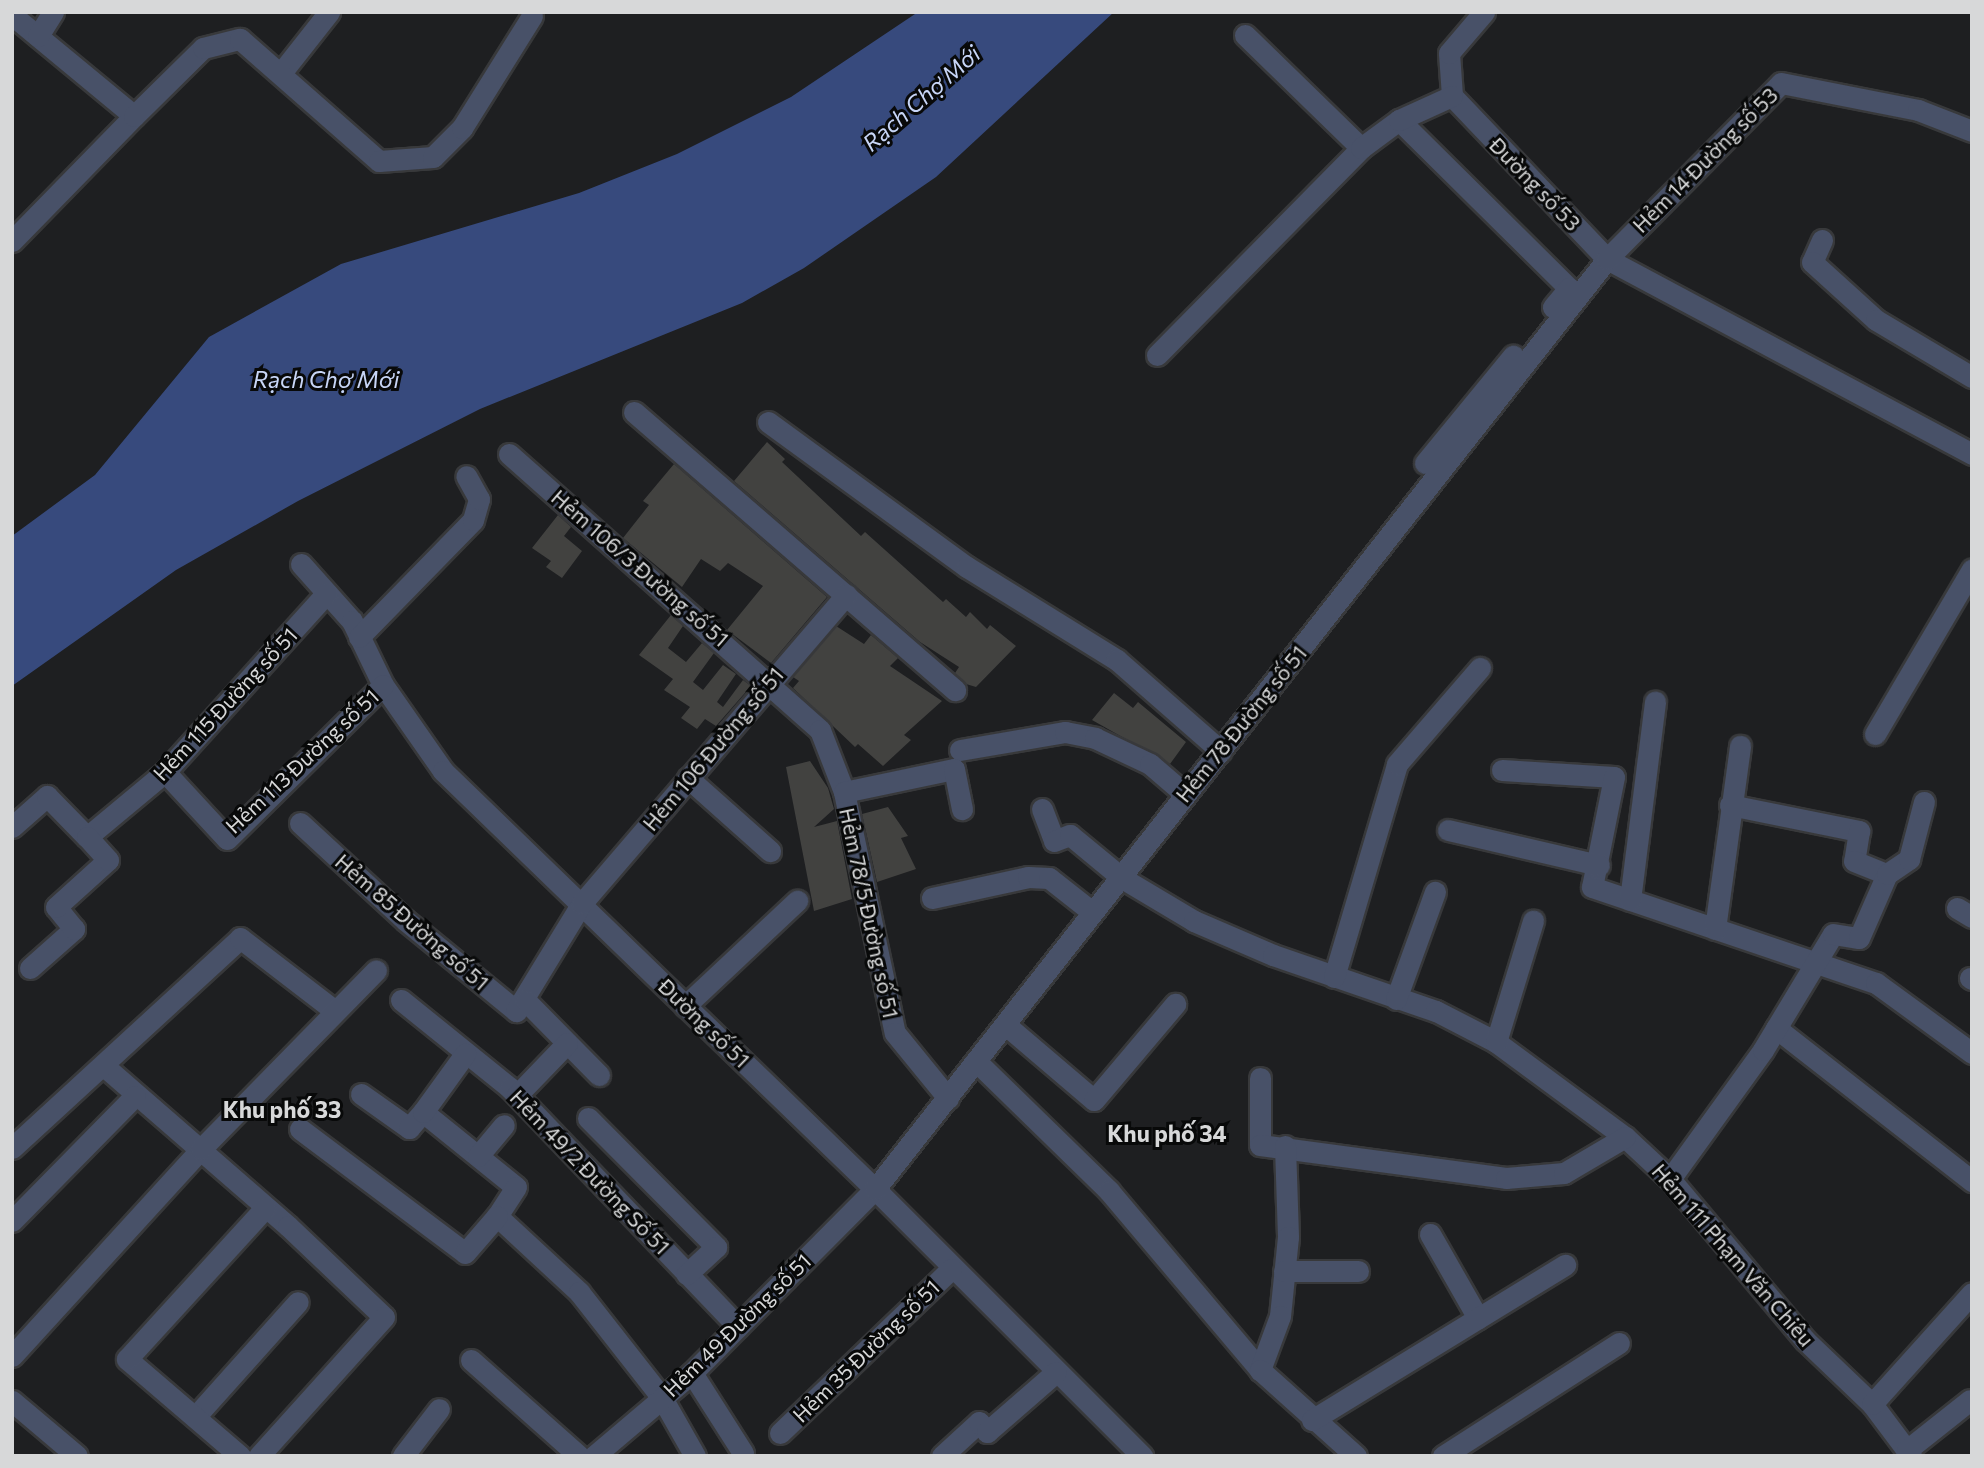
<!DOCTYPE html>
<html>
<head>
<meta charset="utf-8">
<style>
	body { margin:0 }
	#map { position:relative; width:1984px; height:1468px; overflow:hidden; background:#1e1f21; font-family:Commissioner,sans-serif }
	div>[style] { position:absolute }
	.water>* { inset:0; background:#374a7d }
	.building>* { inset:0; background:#424240 }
	.roads { filter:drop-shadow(2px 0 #38393b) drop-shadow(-2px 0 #38393b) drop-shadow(0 2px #38393b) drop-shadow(0 -2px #38393b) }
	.minor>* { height:21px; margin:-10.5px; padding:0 10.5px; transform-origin:10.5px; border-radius:10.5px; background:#485168 }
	span { translate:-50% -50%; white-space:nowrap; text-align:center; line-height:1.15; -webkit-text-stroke:6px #080909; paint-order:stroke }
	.street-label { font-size:21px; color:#d7d8d9 }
	.water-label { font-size:23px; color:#c8d6f7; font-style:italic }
	.neighbourhood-label { font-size:23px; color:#d7d8d9; font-weight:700 }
	.frame { position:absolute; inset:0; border:14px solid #d7d8d9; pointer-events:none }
</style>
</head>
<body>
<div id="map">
	<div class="water">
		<i style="clip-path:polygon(918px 12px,1114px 12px,936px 177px,804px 268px,742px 303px,480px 409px,298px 501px,176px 570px,12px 686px,12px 536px,95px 475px,209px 337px,341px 264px,579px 193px,677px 154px,791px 97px)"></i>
	</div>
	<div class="building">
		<i style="clip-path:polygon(767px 442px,785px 459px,782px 462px,861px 536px,865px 532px,943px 602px,946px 599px,966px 617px,970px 612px,987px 629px,990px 625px,1016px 646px,976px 687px,966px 684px,955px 673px,959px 667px,920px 642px,734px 481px)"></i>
		<i style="clip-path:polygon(674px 464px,827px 597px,771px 663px,727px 630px,763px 586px,728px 563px,720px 571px,701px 559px,682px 587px,623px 538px,649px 505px,643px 501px)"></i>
		<i style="clip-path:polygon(558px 515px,571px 527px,564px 536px,582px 551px,562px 578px,546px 567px,551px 561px,532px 548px)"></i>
		<i style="clip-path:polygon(671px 615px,683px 626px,668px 648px,686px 662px,702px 643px,714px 653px,693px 682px,703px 690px,723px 665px,736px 674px,717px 702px,723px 707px,743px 680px,751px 686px,716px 726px,705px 719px,697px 729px,681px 718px,690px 707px,664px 690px,673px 679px,639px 655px)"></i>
		<i style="clip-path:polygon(836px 626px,864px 644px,871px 635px,898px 658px,890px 666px,942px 701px,904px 735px,911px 740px,883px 766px,858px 744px,855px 747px,793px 688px,799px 681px,793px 677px)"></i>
		<i style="clip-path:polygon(1114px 693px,1133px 708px,1138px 702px,1186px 742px,1170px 764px,1092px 720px)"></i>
		<i style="clip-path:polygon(810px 761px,828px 788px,834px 809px,814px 827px,837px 821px,852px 899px,814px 911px,786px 767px)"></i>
		<i style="clip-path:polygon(888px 807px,908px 836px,901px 838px,916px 869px,877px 882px,862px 814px)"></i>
	</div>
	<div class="roads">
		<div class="minor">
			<i style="left:12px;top:15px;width:158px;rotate:39.6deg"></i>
			<i style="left:134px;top:116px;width:175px;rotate:134.3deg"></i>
			<i style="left:1245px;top:35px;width:162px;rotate:44.2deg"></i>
			<i style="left:38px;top:36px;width:28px;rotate:-58deg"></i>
			<i style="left:281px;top:73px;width:78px;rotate:-51.8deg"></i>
			<i style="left:1452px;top:96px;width:225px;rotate:46.4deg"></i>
			<i style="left:1607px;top:259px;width:414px;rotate:28.1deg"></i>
			<i style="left:1452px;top:96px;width:43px;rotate:-94deg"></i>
			<i style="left:1449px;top:53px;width:54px;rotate:-49.5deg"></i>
			<i style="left:134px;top:116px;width:97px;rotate:-44.6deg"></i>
			<i style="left:203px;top:48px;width:38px;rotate:-14deg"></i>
			<i style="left:240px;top:39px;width:185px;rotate:41.3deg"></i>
			<i style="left:379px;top:161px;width:54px;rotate:-4.2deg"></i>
			<i style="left:433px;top:157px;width:41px;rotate:-45deg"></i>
			<i style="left:462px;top:128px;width:132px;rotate:-58deg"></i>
			<i style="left:1399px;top:120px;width:239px;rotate:44.7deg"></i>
			<i style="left:1569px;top:288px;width:25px;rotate:130deg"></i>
			<i style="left:1822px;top:240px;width:24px;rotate:114deg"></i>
			<i style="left:1812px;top:262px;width:86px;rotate:42.2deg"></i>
			<i style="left:1876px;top:320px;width:112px;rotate:30.7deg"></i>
			<i style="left:1157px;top:355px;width:291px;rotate:-45.4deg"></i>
			<i style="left:1361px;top:148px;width:47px;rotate:-36.4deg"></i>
			<i style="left:1399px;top:120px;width:58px;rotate:-24.4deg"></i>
			<i style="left:634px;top:412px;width:425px;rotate:40.9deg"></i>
			<i style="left:768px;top:422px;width:246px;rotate:36.1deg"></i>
			<i style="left:967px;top:567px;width:176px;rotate:31.8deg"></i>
			<i style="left:1117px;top:660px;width:138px;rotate:41.2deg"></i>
			<i style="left:509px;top:454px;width:416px;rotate:41.6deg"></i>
			<i style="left:820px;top:730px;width:66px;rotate:68.8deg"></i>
			<i style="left:844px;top:792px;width:246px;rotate:78.1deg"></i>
			<i style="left:895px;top:1033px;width:84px;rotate:50.8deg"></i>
			<i style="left:1425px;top:463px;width:139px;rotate:-50.6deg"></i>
			<i style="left:301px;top:564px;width:76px;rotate:48.2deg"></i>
			<i style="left:352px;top:621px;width:71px;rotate:64.2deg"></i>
			<i style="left:383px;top:685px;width:105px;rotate:55.1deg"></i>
			<i style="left:443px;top:771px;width:601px;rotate:44.06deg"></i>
			<i style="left:875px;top:1189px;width:378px;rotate:45deg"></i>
			<i style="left:359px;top:637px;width:163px;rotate:-45.7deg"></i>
			<i style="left:473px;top:520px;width:22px;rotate:-74deg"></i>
			<i style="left:479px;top:499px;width:26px;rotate:-119deg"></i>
			<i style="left:1875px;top:734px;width:191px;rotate:-59.5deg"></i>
			<i style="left:960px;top:750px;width:107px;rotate:-9.7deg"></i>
			<i style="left:1065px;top:732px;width:31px;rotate:11deg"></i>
			<i style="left:1095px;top:738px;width:61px;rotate:25.3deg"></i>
			<i style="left:1150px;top:764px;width:46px;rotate:40.6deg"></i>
			<i style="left:1502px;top:770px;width:112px;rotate:3.6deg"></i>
			<i style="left:1614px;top:777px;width:112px;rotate:101.3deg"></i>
			<i style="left:1592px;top:887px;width:300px;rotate:18.7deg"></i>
			<i style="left:1876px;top:983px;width:119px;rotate:36.1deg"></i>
			<i style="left:165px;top:772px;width:91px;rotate:47.2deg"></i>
			<i style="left:227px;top:839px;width:219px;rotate:-44.6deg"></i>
			<i style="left:688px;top:778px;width:110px;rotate:41.7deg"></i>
			<i style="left:844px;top:792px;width:112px;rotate:-11.8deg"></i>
			<i style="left:954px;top:769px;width:41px;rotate:78.7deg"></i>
			<i style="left:1730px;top:805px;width:132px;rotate:11.4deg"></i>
			<i style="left:1859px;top:831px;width:30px;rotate:99deg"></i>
			<i style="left:1854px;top:861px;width:35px;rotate:22deg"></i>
			<i style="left:1042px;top:809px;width:34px;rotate:69deg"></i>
			<i style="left:1054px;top:841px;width:17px;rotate:-21deg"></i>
			<i style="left:1070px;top:835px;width:67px;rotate:39.6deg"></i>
			<i style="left:1122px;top:878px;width:84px;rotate:30.8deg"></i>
			<i style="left:1194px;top:921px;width:86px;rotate:23.3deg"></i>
			<i style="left:1273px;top:955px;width:172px;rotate:19deg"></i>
			<i style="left:1436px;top:1011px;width:68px;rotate:27.3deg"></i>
			<i style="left:1496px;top:1042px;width:160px;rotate:36.4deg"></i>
			<i style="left:1625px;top:1137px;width:62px;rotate:43deg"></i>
			<i style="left:1670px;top:1179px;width:210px;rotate:50deg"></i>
			<i style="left:1805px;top:1340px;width:93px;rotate:43.7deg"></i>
			<i style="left:1872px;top:1404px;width:65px;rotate:53.1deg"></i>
			<i style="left:300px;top:823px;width:143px;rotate:42.7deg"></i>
			<i style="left:405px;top:920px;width:144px;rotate:39.3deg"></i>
			<i style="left:516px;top:1011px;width:127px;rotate:-58.6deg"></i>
			<i style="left:582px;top:903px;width:406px;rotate:-49.4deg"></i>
			<i style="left:12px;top:827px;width:47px;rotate:-41.5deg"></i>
			<i style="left:47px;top:796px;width:57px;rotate:45.7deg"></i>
			<i style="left:87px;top:837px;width:102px;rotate:-39.8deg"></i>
			<i style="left:165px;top:772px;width:241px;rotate:-47.9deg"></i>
			<i style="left:1448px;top:830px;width:155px;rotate:13.1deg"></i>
			<i style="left:932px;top:898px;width:98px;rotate:-12.3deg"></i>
			<i style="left:1028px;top:877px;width:21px;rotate:3deg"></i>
			<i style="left:1049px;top:878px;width:55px;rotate:38.3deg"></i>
			<i style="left:1630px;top:900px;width:200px;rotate:-82.8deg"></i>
			<i style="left:1957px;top:908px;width:17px;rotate:31deg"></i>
			<i style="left:1715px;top:929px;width:185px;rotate:-82.2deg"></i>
			<i style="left:30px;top:968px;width:59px;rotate:-41.6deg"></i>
			<i style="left:74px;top:929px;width:28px;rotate:-129deg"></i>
			<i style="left:56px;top:907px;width:70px;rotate:-42.1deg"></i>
			<i style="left:108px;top:860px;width:31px;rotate:-132deg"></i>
			<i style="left:1334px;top:977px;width:222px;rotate:-73.5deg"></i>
			<i style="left:1397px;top:764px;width:127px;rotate:-49.2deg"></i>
			<i style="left:1970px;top:978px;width:2px;rotate:27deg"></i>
			<i style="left:1396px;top:999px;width:114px;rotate:-70deg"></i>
			<i style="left:401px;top:1000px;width:140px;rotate:38.9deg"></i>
			<i style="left:510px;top:1088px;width:330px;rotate:46.3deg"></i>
			<i style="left:526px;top:1001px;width:104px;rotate:45.4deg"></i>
			<i style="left:685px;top:1006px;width:154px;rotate:-43.2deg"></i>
			<i style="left:1007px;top:1026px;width:114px;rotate:40.4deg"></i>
			<i style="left:1094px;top:1100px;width:126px;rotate:-49.8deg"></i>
			<i style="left:1776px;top:1028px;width:249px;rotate:38deg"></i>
			<i style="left:1496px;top:1042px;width:127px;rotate:-73deg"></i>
			<i style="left:976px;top:1061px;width:186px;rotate:44.3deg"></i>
			<i style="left:1109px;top:1191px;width:234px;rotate:49.8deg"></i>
			<i style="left:104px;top:1066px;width:244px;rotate:41deg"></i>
			<i style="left:288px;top:1226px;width:132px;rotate:43.5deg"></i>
			<i style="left:384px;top:1317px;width:187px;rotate:132deg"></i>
			<i style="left:1260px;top:1078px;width:67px;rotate:90deg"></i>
			<i style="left:1260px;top:1145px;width:248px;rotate:7.6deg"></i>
			<i style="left:1506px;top:1178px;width:58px;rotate:-4.9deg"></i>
			<i style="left:1564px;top:1173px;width:71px;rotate:-30.5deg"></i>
			<i style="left:361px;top:1094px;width:59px;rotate:35.3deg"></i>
			<i style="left:409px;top:1128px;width:21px;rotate:-49deg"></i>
			<i style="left:423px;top:1112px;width:119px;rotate:38.9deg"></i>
			<i style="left:516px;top:1187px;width:35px;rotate:123deg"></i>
			<i style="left:497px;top:1216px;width:112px;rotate:42.8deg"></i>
			<i style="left:579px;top:1292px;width:135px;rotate:51.9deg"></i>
			<i style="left:662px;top:1398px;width:67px;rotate:60.4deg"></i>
			<i style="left:517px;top:1095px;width:72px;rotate:-46.1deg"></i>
			<i style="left:423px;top:1112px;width:72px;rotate:-54.1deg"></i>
			<i style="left:588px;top:1118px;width:182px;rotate:45.2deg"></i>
			<i style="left:716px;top:1247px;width:40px;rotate:137deg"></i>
			<i style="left:300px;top:1129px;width:206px;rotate:36.9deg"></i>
			<i style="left:465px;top:1253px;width:49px;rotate:-49.1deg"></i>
			<i style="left:1285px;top:1146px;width:91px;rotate:88.1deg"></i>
			<i style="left:1288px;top:1237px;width:79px;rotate:95.8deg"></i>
			<i style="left:1280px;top:1316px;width:58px;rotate:110.3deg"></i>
			<i style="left:1260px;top:1370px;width:129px;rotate:41.9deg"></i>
			<i style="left:12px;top:1148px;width:310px;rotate:-42.6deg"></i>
			<i style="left:240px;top:938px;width:118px;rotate:37.5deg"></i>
			<i style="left:478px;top:1156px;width:40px;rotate:-50deg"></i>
			<i style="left:1670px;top:1179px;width:159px;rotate:-54.2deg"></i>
			<i style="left:1763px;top:1050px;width:135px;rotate:-58.9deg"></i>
			<i style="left:1833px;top:934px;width:26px;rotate:9deg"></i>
			<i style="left:1859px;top:938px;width:70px;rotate:-66.4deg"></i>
			<i style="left:1887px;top:874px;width:27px;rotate:-34deg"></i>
			<i style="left:1909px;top:859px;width:59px;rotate:-75.3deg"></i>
			<i style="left:12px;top:1221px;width:175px;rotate:-45.5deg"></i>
			<i style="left:1430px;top:1234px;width:97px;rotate:60.3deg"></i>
			<i style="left:1284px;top:1271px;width:74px"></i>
			<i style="left:12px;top:1356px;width:280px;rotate:-47.6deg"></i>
			<i style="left:201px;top:1149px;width:250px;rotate:-45.6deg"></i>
			<i style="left:471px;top:1360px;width:144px;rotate:41.6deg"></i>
			<i style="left:692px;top:1373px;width:95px;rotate:57.5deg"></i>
			<i style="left:12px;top:1401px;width:85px;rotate:40.2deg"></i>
			<i style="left:1872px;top:1404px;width:149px;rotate:-48deg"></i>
			<i style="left:195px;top:1417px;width:154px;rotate:-48.2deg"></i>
			<i style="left:1312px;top:1420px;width:297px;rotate:-31.5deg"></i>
			<i style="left:780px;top:1433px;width:237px;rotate:-43.8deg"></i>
			<i style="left:1907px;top:1450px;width:80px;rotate:-38.4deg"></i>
			<i style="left:240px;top:1456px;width:149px;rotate:-139.4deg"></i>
			<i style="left:127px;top:1359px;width:205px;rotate:-47.6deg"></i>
			<i style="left:403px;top:1456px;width:59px;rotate:-52.5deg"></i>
			<i style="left:594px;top:1456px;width:128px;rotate:-40.3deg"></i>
			<i style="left:692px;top:1373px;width:260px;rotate:-45.2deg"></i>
			<i style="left:875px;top:1189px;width:1184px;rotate:-51.79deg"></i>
			<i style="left:1607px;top:259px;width:247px;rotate:-45.3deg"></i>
			<i style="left:1781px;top:83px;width:140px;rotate:11.1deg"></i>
			<i style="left:1918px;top:110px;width:58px;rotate:21.3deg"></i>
			<i style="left:942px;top:1456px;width:50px;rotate:-42.6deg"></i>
			<i style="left:979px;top:1422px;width:13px;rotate:51deg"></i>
			<i style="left:987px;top:1432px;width:91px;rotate:-41deg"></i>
			<i style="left:1443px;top:1456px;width:209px;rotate:-32.7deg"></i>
		</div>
	</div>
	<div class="street-label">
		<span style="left:1705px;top:160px;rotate:-45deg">Hẻm 14 Đường số 53</span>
		<span style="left:1535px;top:184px;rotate:46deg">Đường số 53</span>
		<span style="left:640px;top:568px;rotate:41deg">Hẻm 106/3 Đường số 51</span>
		<span style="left:225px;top:704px;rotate:-47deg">Hẻm 115 Đường số 51</span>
		<span style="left:1241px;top:724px;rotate:-51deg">Hẻm 78 Đường số 51</span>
		<span style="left:713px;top:749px;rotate:-50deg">Hẻm 106 Đường số 51</span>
		<span style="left:302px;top:761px;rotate:-43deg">Hẻm 113 Đường số 51</span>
		<span style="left:869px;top:913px;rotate:78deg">Hẻm 78/5 Đường số 51</span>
		<span style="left:412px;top:922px;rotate:41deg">Hẻm 85 Đường số 51</span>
		<span style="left:704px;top:1023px;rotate:44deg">Đường số 51</span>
		<span style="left:590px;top:1172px;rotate:46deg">Hẻm 49/2 Đường Số 51</span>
		<span style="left:1733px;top:1255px;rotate:49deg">Hẻm 111 Phạm Văn Chiêu</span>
		<span style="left:737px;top:1325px;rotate:-44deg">Hẻm 49 Đường số 51</span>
		<span style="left:866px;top:1351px;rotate:-44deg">Hẻm 35 Đường số 51</span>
	</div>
	<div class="water-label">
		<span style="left:921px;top:98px;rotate:-41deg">Rạch Chợ Mới</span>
		<span style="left:326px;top:379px">Rạch Chợ Mới</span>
	</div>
	<div class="neighbourhood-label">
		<span style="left:282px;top:1109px">Khu phố 33</span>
		<span style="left:1167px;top:1133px">Khu phố 34</span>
	</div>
	<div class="frame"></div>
</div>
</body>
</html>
